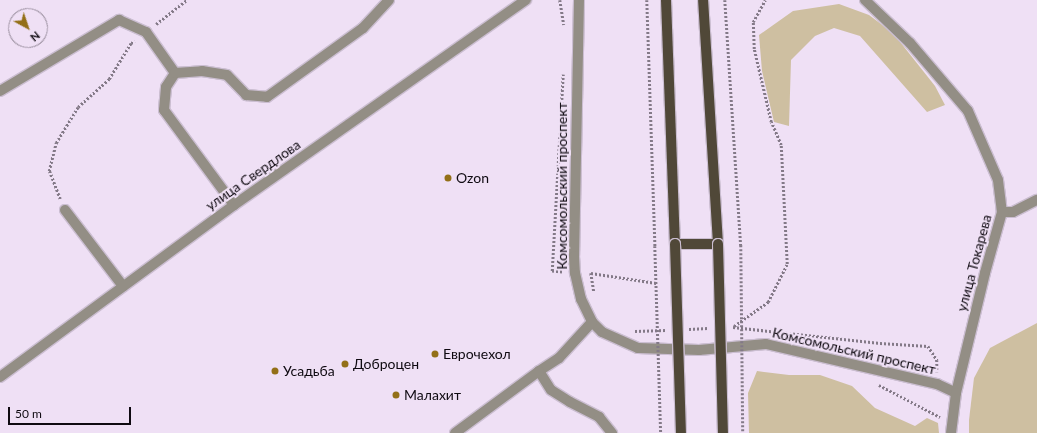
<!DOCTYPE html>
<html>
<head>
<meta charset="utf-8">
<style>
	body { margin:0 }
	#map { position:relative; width:1037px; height:433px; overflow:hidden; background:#efe0f5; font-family:Lato,sans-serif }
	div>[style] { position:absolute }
	.green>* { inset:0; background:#cebfa1 }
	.path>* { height:2.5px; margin-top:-1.25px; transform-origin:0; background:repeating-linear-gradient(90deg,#837987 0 2px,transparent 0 4px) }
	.roads { filter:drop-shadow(1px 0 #cbbed1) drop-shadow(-1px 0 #cbbed1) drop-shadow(0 1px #cbbed1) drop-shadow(0 -1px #cbbed1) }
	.minor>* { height:10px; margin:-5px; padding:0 5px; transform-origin:5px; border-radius:5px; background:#938e85 }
	.major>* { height:10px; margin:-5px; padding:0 5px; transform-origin:5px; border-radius:5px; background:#504838 }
	.path-bridge>* { height:2.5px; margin-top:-1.25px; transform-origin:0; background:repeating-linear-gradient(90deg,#837987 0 2px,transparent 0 4px) }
	.bridges { filter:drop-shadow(1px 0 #cbbed1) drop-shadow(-1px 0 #cbbed1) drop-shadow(0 1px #cbbed1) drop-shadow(0 -1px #cbbed1) }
	.major-bridge>* { height:10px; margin:-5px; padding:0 5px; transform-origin:5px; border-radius:5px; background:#504838 }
	.dots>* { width:11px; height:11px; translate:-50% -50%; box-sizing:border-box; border:2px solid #efe0f5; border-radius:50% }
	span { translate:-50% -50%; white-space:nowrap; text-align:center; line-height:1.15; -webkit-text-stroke:4px #efe0f5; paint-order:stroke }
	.street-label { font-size:14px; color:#0f0a11 }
	.poi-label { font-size:14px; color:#0f0a11 }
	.left { translate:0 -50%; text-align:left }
	.north { position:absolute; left:8px; top:8px; width:40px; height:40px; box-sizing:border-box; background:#efe0f5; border:1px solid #958a9a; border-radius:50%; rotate:140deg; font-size:11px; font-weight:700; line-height:16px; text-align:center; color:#0f0a11 }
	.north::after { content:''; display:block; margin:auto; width:14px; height:18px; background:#936f17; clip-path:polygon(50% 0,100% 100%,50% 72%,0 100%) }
	.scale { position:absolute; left:8px; top:407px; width:123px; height:18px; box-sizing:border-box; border:2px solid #0f0a11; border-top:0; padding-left:5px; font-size:12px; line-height:14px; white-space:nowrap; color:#0f0a11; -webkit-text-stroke:3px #efe0f5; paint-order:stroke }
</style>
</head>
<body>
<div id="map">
	<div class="green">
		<i style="clip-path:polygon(839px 4px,869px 15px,893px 33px,935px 86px,945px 105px,927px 112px,860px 36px,834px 28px,815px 36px,791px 60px,789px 126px,774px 122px,762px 71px,759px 35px,793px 11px)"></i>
		<i style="clip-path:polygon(1037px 323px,1037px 433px,969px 433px,969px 420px,974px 378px,990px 348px)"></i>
		<i style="clip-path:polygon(757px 371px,789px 375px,820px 375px,852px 386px,875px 408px,915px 426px,927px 418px,938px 423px,939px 433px,749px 433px,748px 393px)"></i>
	</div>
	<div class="path">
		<i style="left:560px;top:0;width:25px;rotate:81deg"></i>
		<i style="left:647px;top:0;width:246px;rotate:88.1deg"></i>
		<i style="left:725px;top:0;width:246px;rotate:86.3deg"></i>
		<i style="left:156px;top:24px;width:39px;rotate:-38deg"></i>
		<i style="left:60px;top:199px;width:30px;rotate:-111deg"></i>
		<i style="left:49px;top:171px;width:29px;rotate:-76deg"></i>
		<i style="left:56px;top:143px;width:42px;rotate:-58.6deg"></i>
		<i style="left:78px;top:107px;width:42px;rotate:-42.1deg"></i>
		<i style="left:109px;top:79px;width:42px;rotate:-58.6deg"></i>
		<i style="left:131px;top:43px;width:4px;rotate:-27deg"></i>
		<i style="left:562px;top:272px;width:10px;rotate:-174deg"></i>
		<i style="left:552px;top:271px;width:197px;rotate:-86.8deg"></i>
		<i style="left:591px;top:273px;width:19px;rotate:81deg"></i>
		<i style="left:591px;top:273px;width:66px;rotate:8.7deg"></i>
		<i style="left:734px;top:326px;width:42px;rotate:-35.2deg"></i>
		<i style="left:768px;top:302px;width:42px;rotate:-63.4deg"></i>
		<i style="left:787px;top:264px;width:119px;rotate:-92.9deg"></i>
		<i style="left:781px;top:145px;width:25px;rotate:-113deg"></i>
		<i style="left:771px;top:122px;width:75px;rotate:-103.1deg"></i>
		<i style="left:754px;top:49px;width:27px;rotate:-92deg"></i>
		<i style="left:753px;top:22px;width:25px;rotate:-61deg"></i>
		<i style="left:733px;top:327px;width:148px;rotate:6.2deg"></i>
		<i style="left:880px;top:343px;width:48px;rotate:3.6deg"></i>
		<i style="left:928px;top:346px;width:17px;rotate:57deg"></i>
		<i style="left:937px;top:360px;width:12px;rotate:90deg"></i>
		<i style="left:689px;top:329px;width:19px;rotate:-3deg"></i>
		<i style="left:635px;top:331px;width:31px;rotate:-2deg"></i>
		<i style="left:879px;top:385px;width:69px;rotate:27.7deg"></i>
	</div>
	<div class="roads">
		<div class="minor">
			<i style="left:579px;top:0;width:256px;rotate:91.1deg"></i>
			<i style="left:574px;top:256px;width:17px;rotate:87deg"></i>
			<i style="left:575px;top:273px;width:27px;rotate:77deg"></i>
			<i style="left:581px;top:299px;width:25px;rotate:64deg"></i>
			<i style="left:592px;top:322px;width:14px;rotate:45deg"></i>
			<i style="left:602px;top:332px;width:39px;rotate:24deg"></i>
			<i style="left:638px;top:348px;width:61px;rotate:1.9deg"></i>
			<i style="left:699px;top:350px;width:67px;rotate:-5.1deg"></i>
			<i style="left:766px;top:344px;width:176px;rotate:13.2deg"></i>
			<i style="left:937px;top:384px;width:21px;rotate:25deg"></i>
			<i style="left:865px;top:0;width:62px;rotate:43.7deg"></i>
			<i style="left:910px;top:43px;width:89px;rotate:49.5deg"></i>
			<i style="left:968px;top:111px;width:75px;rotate:66.5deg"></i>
			<i style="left:998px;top:180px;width:32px;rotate:83deg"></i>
			<i style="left:1002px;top:212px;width:63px;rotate:105.6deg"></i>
			<i style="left:985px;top:273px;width:123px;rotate:103.6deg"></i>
			<i style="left:956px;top:393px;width:40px;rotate:97.1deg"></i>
			<i style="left:0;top:91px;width:139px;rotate:-30.8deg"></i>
			<i style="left:119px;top:20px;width:30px;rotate:24deg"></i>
			<i style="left:146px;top:32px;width:50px;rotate:54.7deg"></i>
			<i style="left:234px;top:205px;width:118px;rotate:-126.4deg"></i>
			<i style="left:164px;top:110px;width:23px;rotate:-85deg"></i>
			<i style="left:166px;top:87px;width:17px;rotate:-57deg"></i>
			<i style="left:175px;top:73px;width:27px;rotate:-4deg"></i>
			<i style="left:202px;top:71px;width:25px;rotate:9deg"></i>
			<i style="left:227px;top:75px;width:28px;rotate:46deg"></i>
			<i style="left:246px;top:95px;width:21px;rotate:5deg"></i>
			<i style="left:267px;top:97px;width:118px;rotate:-35.7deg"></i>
			<i style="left:363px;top:28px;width:38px;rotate:-47deg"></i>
			<i style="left:65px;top:210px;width:96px;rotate:52.7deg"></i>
			<i style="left:1002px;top:212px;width:11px"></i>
			<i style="left:1013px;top:212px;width:27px;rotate:-27deg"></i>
			<i style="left:592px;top:322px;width:49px;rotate:132.5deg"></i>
			<i style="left:559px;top:358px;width:24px;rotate:147deg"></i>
			<i style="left:539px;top:371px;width:22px;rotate:58deg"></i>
			<i style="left:551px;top:390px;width:22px;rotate:32deg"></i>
			<i style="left:570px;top:402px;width:33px;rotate:27deg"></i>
			<i style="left:599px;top:417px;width:21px;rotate:51deg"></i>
			<i style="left:0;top:377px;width:290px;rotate:-36.3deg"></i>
			<i style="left:234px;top:205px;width:357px;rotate:-35.1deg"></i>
			<i style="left:455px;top:433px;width:104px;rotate:-36.4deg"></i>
		</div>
		<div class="major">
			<i style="left:666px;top:0;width:244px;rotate:87.9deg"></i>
			<i style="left:675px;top:244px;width:43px"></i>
			<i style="left:718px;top:244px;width:244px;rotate:-93.5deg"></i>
		</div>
	</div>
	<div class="path-bridge">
		<i style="left:741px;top:245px;width:188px;rotate:89.4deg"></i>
		<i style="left:655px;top:246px;width:187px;rotate:88.2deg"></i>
	</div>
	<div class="bridges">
		<div class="major-bridge">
			<i style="left:675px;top:244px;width:189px;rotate:88.2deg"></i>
			<i style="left:718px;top:244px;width:189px;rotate:88.5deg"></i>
		</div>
	</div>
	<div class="dots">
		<i style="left:448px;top:178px;background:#936f17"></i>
		<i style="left:435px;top:354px;background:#936f17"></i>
		<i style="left:345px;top:364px;background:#936f17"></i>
		<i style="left:275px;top:371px;background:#936f17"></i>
		<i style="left:396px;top:395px;background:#936f17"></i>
	</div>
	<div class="street-label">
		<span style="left:253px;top:175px;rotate:-35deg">улица Свердлова</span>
		<span style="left:562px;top:186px;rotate:-90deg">Комсомольский проспект</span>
		<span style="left:974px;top:263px;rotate:-75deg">улица Токарева</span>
		<span style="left:854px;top:351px;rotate:13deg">Комсомольский проспект</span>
	</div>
	<div class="poi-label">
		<span class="left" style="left:456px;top:178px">Ozon</span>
		<span class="left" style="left:443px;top:354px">Еврочехол</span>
		<span class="left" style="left:353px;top:364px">Доброцен</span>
		<span class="left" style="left:283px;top:371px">Усадьба</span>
		<span class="left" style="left:404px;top:395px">Малахит</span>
	</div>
	<div class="north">N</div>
	<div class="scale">50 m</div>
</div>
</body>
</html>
